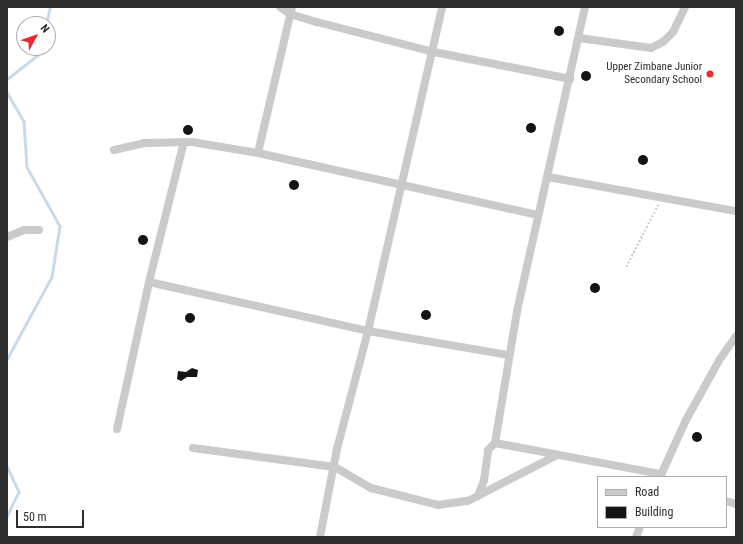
<!DOCTYPE html>
<html>
<head>
<meta charset="utf-8">
<style>
	body { margin:0 }
	#map { position:relative; width:743px; height:544px; overflow:hidden; background:#fff; font-family:"Roboto Condensed",sans-serif }
	div>[style] { position:absolute }
	.stream>* { height:2.5px; margin:-1.25px; padding:0 1.25px; transform-origin:1.25px; border-radius:1.25px; background:#c5dbeb }
	.building>* { inset:0; background:#141414 }
	.round { border-radius:50% }
	.path>* { height:1.5px; margin-top:-0.75px; transform-origin:0; background:repeating-linear-gradient(90deg,#cacaca 0 2px,transparent 0 4px) }
	.street>* { height:8px; margin:-4px; padding:0 4px; transform-origin:4px; border-radius:4px; background:#cacaca }
	.dots>* { width:11px; height:11px; translate:-50% -50%; box-sizing:border-box; border:2px solid #fff; border-radius:50% }
	span { translate:-50% -50%; white-space:nowrap; text-align:center; line-height:1.15; -webkit-text-stroke:4px #fff; paint-order:stroke }
	.poi-label { font-size:11px; color:#2d2d2d }
	.right { translate:-100% -50%; text-align:right }
	.frame { position:absolute; inset:0; border:8px solid #2d2d2d; pointer-events:none }
	.legend { position:absolute; left:597px; top:476px; width:130px; height:52px; box-sizing:border-box; background:#fff; border:1px solid #ababab; margin:0; padding:5px 7px; list-style:none; font-size:12px; color:#2d2d2d }
	.legend li { display:flex; align-items:center; gap:8px; height:20px }
	.legend b { width:20px; border:1px solid #ababab }
	.north { position:absolute; left:16px; top:16px; width:40px; height:40px; box-sizing:border-box; background:#fff; border:1px solid #ababab; border-radius:50%; rotate:50deg; font-size:11px; font-weight:700; line-height:16px; text-align:center; color:#2d2d2d }
	.north::after { content:''; display:block; margin:auto; width:14px; height:18px; background:#e82b30; clip-path:polygon(50% 0,100% 100%,50% 72%,0 100%) }
	.scale { position:absolute; left:16px; top:510px; width:68px; height:18px; box-sizing:border-box; border:2px solid #2d2d2d; border-top:0; padding-left:5px; font-size:12px; line-height:14px; white-space:nowrap; color:#2d2d2d; -webkit-text-stroke:3px #fff; paint-order:stroke }
</style>
</head>
<body>
<div id="map">
	<div class="stream">
		<i style="left:46px;top:24px;width:17px;rotate:-77deg"></i>
		<i style="left:7px;top:79px;width:39px;rotate:-38deg"></i>
		<i style="left:38px;top:55px;width:7px;rotate:-74deg"></i>
		<i style="left:7px;top:92px;width:34px;rotate:60deg"></i>
		<i style="left:24px;top:121px;width:46px;rotate:86.3deg"></i>
		<i style="left:27px;top:167px;width:68px;rotate:60.8deg"></i>
		<i style="left:60px;top:226px;width:52px;rotate:98.9deg"></i>
		<i style="left:52px;top:277px;width:94px;rotate:118.5deg"></i>
		<i style="left:7px;top:466px;width:29px;rotate:65deg"></i>
		<i style="left:19px;top:492px;width:28px;rotate:116deg"></i>
	</div>
	<div class="building">
		<i class="round" style="left:554px;top:26px;width:10px;height:10px"></i>
		<i class="round" style="left:581px;top:71px;width:10px;height:10px"></i>
		<i class="round" style="left:526px;top:123px;width:10px;height:10px"></i>
		<i class="round" style="left:183px;top:125px;width:10px;height:10px"></i>
		<i class="round" style="left:638px;top:155px;width:10px;height:10px"></i>
		<i class="round" style="left:289px;top:180px;width:10px;height:10px"></i>
		<i class="round" style="left:138px;top:235px;width:10px;height:10px"></i>
		<i class="round" style="left:590px;top:283px;width:10px;height:10px"></i>
		<i class="round" style="left:421px;top:310px;width:10px;height:10px"></i>
		<i class="round" style="left:185px;top:313px;width:10px;height:10px"></i>
		<i style="clip-path:polygon(192px 368px,198px 370px,197px 377px,187px 377px,181px 381px,177px 379px,178px 371px,186px 372px)"></i>
		<i class="round" style="left:692px;top:432px;width:10px;height:10px"></i>
	</div>
	<div class="path">
		<i style="left:626px;top:267px;width:70px;rotate:-62.7deg"></i>
	</div>
	<div class="street">
		<i style="left:280px;top:7px;width:12px;rotate:35deg"></i>
		<i style="left:290px;top:14px;width:28px;rotate:17deg"></i>
		<i style="left:317px;top:22px;width:121px;rotate:14.4deg"></i>
		<i style="left:434px;top:52px;width:139px;rotate:11.2deg"></i>
		<i style="left:579px;top:38px;width:73px;rotate:7.9deg"></i>
		<i style="left:651px;top:48px;width:13px;rotate:-27deg"></i>
		<i style="left:663px;top:42px;width:14px;rotate:-45deg"></i>
		<i style="left:673px;top:32px;width:28px;rotate:-64deg"></i>
		<i style="left:114px;top:150px;width:31px;rotate:-13deg"></i>
		<i style="left:144px;top:143px;width:48px;rotate:-1.2deg"></i>
		<i style="left:192px;top:142px;width:67px;rotate:9.5deg"></i>
		<i style="left:258px;top:153px;width:287px;rotate:12.5deg"></i>
		<i style="left:258px;top:153px;width:150px;rotate:-76.9deg"></i>
		<i style="left:548px;top:177px;width:191px;rotate:10.3deg"></i>
		<i style="left:7px;top:237px;width:18px;rotate:-22deg"></i>
		<i style="left:24px;top:230px;width:15px"></i>
		<i style="left:149px;top:282px;width:224px;rotate:12.6deg"></i>
		<i style="left:368px;top:331px;width:143px;rotate:9.7deg"></i>
		<i style="left:117px;top:429px;width:150px;rotate:-77.7deg"></i>
		<i style="left:149px;top:282px;width:144px;rotate:-76deg"></i>
		<i style="left:495px;top:443px;width:169px;rotate:10.6deg"></i>
		<i style="left:193px;top:448px;width:143px;rotate:7.6deg"></i>
		<i style="left:335px;top:467px;width:42px;rotate:30.3deg"></i>
		<i style="left:371px;top:488px;width:69px;rotate:14.2deg"></i>
		<i style="left:438px;top:505px;width:30px;rotate:-8deg"></i>
		<i style="left:468px;top:501px;width:100px;rotate:-27.3deg"></i>
		<i style="left:660px;top:477px;width:63px;rotate:-65.5deg"></i>
		<i style="left:686px;top:420px;width:70px;rotate:-60.9deg"></i>
		<i style="left:720px;top:359px;width:28px;rotate:-55deg"></i>
		<i style="left:478px;top:496px;width:17px;rotate:-69deg"></i>
		<i style="left:484px;top:480px;width:30px;rotate:-82deg"></i>
		<i style="left:488px;top:450px;width:10px;rotate:-45deg"></i>
		<i style="left:495px;top:443px;width:134px;rotate:-80.5deg"></i>
		<i style="left:517px;top:311px;width:312px;rotate:-77.4deg"></i>
		<i style="left:726px;top:501px;width:10px;rotate:17deg"></i>
		<i style="left:320px;top:537px;width:90px;rotate:-79.1deg"></i>
		<i style="left:337px;top:449px;width:122px;rotate:-75.3deg"></i>
		<i style="left:368px;top:331px;width:332px;rotate:-77.1deg"></i>
		<i style="left:636px;top:537px;width:11px;rotate:-68deg"></i>
	</div>
	<div class="dots">
		<i style="left:710px;top:74px;background:#e82b30"></i>
	</div>
	<div class="poi-label">
		<span class="right" style="left:702px;top:74px">Upper Zimbane Junior<br>Secondary School</span>
	</div>
	<div class="frame"></div>
	<ul class="legend">
	<li><b style="height:5px;background:#cacaca"></b>Road</li>
	<li><b style="height:11px;background:#141414"></b>Building</li>
	</ul>
	<div class="north">N</div>
	<div class="scale">50 m</div>
</div>
</body>
</html>
